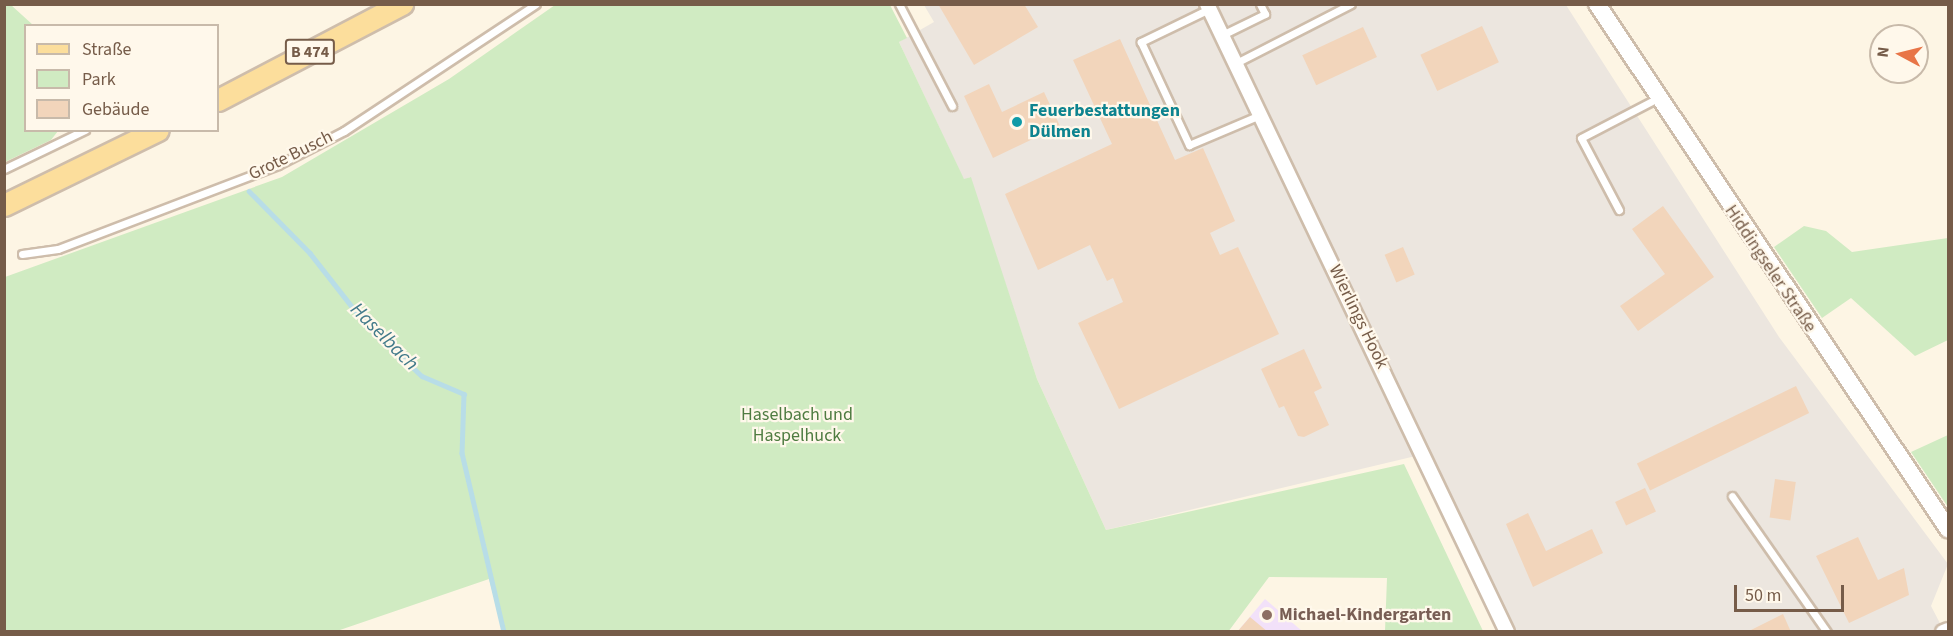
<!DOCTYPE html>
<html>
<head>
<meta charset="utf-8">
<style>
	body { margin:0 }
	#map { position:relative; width:1953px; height:636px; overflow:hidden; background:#fdf5e4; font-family:"Source Sans 3",sans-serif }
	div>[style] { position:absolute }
	.industrial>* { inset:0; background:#ece6df }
	.education>* { inset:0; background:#f2e1f9 }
	.green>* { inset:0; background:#d0ebc2 }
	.stream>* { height:4.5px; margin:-2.25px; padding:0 2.25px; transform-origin:2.25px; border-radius:2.25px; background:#b8dde7 }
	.building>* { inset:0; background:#f2d5bb; transform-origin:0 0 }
	.roads { filter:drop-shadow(2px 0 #cebdab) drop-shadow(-2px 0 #cebdab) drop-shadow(0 2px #cebdab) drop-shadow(0 -2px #cebdab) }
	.service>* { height:7px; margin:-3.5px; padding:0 3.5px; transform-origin:3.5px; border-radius:3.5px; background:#fff }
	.minor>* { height:14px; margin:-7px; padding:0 7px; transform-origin:7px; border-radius:7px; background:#fff }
	.tertiary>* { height:16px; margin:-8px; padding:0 8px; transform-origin:8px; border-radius:8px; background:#fff }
	.primary>* { height:21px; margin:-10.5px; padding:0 10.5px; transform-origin:10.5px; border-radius:10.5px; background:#fcde9c }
	.dots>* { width:16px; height:16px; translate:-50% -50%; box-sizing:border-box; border:3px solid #fff8eb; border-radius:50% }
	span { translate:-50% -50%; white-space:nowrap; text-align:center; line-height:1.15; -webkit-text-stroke:4.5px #fff8eb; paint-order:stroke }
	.shield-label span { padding:2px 4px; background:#fff8eb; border:2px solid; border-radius:4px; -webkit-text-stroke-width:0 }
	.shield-label { font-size:16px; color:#765c49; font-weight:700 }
	.culture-label { font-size:18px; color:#0d838f; font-weight:700 }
	.left { translate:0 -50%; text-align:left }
	.street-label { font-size:18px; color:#765c49 }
	.park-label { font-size:18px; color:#4f7c41 }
	.education-label { font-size:18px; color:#785e54; font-weight:700 }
	.water-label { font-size:20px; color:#427a8a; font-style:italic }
	.frame { position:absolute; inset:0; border:6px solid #765c49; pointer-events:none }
	.legend { position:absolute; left:24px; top:24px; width:195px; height:108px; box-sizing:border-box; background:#fff8eb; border:2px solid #c8baaa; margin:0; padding:8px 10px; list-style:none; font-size:18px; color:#765c49 }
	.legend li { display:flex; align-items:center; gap:12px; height:30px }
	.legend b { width:30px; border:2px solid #c8baaa }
	.north { position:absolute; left:1869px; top:24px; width:60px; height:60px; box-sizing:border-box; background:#fff8eb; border:2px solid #c8baaa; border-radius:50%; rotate:277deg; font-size:16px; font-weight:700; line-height:24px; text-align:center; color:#765c49 }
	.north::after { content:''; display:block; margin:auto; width:21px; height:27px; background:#e87547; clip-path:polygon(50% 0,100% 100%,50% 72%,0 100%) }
	.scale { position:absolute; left:1734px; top:585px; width:110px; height:27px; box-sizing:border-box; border:3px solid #765c49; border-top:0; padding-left:8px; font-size:18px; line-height:21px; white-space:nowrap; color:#765c49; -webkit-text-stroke:4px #fff8eb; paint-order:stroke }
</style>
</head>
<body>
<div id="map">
	<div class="industrial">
		<i style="clip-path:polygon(924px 5px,1566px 5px,1779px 337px,1948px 564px,1931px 606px,1944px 631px,1507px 631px,1424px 454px,1106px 530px,1037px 379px,970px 177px,964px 180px,899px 42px,934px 22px)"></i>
	</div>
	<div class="education">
		<i style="clip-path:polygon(1265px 599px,1302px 631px,1237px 632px)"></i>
	</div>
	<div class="green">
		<i style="clip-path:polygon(11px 5px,33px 25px,26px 26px,26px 130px,58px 131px,51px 140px,5px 162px,4px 5px)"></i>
		<i style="clip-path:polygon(555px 5px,890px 5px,907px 38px,899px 42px,964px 179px,971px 177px,1037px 379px,1106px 530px,1404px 464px,1483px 631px,1385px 631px,1387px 578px,1269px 577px,1228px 632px,503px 631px,489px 579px,337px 631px,5px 631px,5px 277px,282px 177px,449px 79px)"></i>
		<i style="clip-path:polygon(1804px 226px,1826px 231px,1852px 252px,1948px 238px,1948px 340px,1915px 356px,1851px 298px,1822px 318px,1774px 247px)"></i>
		<i style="clip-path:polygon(1948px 435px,1948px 507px,1911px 452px)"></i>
	</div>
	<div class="stream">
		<i style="left:249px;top:191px;width:87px;rotate:45.5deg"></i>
		<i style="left:310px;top:253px;width:83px;rotate:51.9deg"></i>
		<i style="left:361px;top:318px;width:84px;rotate:43.6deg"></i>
		<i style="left:422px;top:376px;width:46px;rotate:23.2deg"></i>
		<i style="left:464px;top:394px;width:59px;rotate:91.9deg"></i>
		<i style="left:462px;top:453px;width:184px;rotate:76.8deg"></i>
	</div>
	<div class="building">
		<i style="clip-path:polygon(938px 4px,1024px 4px,1038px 27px,974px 65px)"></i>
		<i style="left:1482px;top:26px;width:40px;height:68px;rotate:65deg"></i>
		<i style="left:1363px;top:27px;width:33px;height:67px;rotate:65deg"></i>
		<i style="clip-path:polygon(1120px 39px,1175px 160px,1203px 148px,1235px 221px,1210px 233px,1220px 255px,1238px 247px,1279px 334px,1119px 409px,1078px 323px,1123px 302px,1113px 278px,1107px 281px,1090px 245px,1038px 270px,1005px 194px,1112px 144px,1073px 60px)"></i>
		<i style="clip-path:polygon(989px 84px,1002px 112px,1044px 92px,1060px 126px,993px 158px,964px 96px)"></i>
		<i style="clip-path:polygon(1663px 206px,1714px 277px,1638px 331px,1620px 306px,1665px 274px,1632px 229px)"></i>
		<i style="left:1403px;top:247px;width:30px;height:20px;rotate:67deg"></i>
		<i style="clip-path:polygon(1304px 349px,1322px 388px,1314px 392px,1329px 425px,1304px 437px,1298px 436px,1284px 406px,1279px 408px,1261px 369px)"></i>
		<i style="left:1796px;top:386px;width:30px;height:177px;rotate:64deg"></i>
		<i style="left:1775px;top:479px;width:21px;height:39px;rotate:8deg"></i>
		<i style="left:1645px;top:488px;width:26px;height:33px;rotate:65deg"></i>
		<i style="clip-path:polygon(1528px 513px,1546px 551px,1592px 529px,1603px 553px,1533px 587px,1506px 524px)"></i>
		<i style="clip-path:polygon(1858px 537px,1878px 580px,1904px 568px,1909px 595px,1849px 623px,1816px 556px)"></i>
		<i style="clip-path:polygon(1783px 614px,1791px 632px,1747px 632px)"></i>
		<i style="clip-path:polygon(1250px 617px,1268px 632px,1237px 632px)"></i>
	</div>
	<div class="roads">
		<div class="service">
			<i style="left:899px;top:4px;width:115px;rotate:62.5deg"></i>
			<i style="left:1209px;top:9px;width:76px;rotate:154.1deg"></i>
			<i style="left:1141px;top:42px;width:114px;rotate:65deg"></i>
			<i style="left:1189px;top:145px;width:77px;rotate:-22.9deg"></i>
			<i style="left:1222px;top:35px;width:48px;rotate:-26deg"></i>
			<i style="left:1265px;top:14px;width:11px;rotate:-117deg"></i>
			<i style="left:1236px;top:63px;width:129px;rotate:-27.2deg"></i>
			<i style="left:4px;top:169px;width:90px;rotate:-25.7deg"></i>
			<i style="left:1619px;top:210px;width:81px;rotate:-117.8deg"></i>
			<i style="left:1581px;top:138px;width:85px;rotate:-27.5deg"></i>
			<i style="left:22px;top:254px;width:36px;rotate:-8deg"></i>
			<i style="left:58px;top:249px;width:235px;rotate:-20.9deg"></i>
			<i style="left:278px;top:165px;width:74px;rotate:-27.3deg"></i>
			<i style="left:344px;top:131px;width:230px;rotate:-33.5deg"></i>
			<i style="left:1732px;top:496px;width:166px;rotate:55.1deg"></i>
		</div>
		<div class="minor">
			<i style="left:1207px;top:4px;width:696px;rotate:64.47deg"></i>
			<i style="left:1943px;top:632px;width:5px;rotate:-22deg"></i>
		</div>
		<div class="tertiary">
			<i style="left:1597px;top:4px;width:632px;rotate:56.23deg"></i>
		</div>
		<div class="primary">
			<i style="left:218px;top:100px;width:208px;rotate:-27.6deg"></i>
			<i style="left:4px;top:205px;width:171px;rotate:-26deg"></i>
		</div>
	</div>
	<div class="dots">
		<i style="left:1017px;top:122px;background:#0f9aa8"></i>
		<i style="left:1267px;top:615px;background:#8d6e63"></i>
	</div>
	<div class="shield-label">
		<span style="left:310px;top:52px">B 474</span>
	</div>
	<div class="culture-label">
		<span class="left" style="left:1029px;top:122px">Feuerbestattungen<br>Dülmen</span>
	</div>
	<div class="street-label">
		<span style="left:291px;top:156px;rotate:-26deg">Grote Busch</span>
		<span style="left:1770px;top:269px;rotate:56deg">Hiddingseler Straße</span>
		<span style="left:1358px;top:317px;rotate:64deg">Wierlings Hook</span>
	</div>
	<div class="park-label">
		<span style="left:797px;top:426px">Haselbach und<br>Haspelhuck</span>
	</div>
	<div class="education-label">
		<span class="left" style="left:1279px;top:615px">Michael-Kindergarten</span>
	</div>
	<div class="water-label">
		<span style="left:384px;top:337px;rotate:45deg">Haselbach</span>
	</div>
	<div class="frame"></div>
	<ul class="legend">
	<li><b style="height:8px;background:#fcde9c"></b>Straße</li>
	<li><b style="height:16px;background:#d0ebc2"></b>Park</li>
	<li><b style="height:16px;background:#f2d5bb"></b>Gebäude</li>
	</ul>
	<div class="north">N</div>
	<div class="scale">50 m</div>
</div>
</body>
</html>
